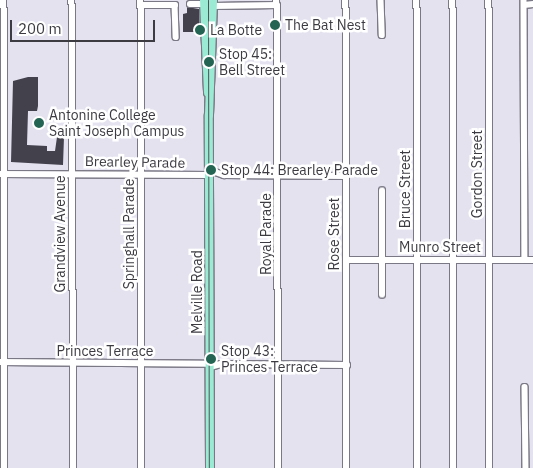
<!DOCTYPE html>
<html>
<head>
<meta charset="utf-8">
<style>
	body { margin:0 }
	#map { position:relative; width:533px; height:468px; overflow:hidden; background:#e4e2ef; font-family:"IBM Plex Sans",sans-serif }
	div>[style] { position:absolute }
	.building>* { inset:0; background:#43414c }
	.roads { filter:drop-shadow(1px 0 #7b7885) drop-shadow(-1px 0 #7b7885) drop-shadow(0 1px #7b7885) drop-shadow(0 -1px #7b7885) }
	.minor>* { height:5.5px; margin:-2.75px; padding:0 2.75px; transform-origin:2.75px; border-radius:2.75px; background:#fff }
	.major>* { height:8px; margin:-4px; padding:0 4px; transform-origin:4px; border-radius:4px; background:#9bebd4 }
	.tram>* { height:1px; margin:-0.5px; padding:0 0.5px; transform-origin:0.5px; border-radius:0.5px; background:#525158 }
	.dots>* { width:14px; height:14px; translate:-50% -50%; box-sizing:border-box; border:2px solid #fff; border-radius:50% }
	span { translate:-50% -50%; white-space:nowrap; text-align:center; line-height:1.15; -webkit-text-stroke:5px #fff; paint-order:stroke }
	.poi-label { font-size:14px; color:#3c3b41 }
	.left { translate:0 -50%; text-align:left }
	.street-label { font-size:14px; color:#3c3b41 }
	.scale { position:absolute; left:10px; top:20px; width:145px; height:22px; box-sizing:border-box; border:2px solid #3c3b41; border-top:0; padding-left:6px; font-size:15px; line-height:18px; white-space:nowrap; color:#3c3b41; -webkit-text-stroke:4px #fff; paint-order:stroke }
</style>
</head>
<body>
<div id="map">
	<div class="building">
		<i style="clip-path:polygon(187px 7px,199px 9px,200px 32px,183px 32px,183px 14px,187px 13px)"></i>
		<i style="clip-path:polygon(28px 77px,38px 77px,38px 106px,37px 111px,28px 111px,27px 145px,47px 146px,47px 151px,55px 151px,57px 137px,64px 137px,63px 165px,11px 162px,13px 81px)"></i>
	</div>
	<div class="roads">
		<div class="minor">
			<i style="left:4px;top:0;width:468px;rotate:89.9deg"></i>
			<i style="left:72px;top:0;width:468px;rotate:89.8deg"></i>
			<i style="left:141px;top:0;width:468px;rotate:89.9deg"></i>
			<i style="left:277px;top:0;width:468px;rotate:89.8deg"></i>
			<i style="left:346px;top:0;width:468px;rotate:89.9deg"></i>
			<i style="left:381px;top:0;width:35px;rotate:88deg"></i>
			<i style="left:417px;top:0;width:468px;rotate:89.9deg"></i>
			<i style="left:453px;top:0;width:468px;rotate:89.9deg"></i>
			<i style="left:489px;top:0;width:468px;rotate:89.9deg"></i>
			<i style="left:524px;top:0;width:260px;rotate:89.8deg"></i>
			<i style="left:190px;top:4px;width:14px"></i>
			<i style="left:141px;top:5px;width:34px"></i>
			<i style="left:175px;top:5px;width:32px;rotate:88deg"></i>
			<i style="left:524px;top:5px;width:9px;rotate:-6deg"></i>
			<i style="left:213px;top:6px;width:64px;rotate:-0.9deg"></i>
			<i style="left:210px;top:170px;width:15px;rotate:20deg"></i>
			<i style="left:224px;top:175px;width:122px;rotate:0.5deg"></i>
			<i style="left:0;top:174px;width:210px;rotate:0.3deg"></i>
			<i style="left:347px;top:260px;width:186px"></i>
			<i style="left:382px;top:295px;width:104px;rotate:-90deg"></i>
			<i style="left:0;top:362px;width:210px;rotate:0.5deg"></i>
			<i style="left:210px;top:367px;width:11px;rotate:-15deg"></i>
			<i style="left:221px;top:364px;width:126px;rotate:0.5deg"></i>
			<i style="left:525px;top:387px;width:81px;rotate:89.3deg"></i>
		</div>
		<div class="major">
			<i style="left:204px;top:0;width:93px;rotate:87.5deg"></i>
			<i style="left:210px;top:468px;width:353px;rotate:-90.2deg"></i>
			<i style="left:209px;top:115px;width:115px;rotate:-88deg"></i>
		</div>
	</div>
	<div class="tram">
		<i style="left:208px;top:0;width:468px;rotate:89.9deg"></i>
	</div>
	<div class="dots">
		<i style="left:275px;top:25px;background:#246452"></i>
		<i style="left:200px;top:30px;background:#246452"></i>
		<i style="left:209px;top:62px;background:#246452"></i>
		<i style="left:39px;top:123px;background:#246452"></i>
		<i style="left:211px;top:170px;background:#246452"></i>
		<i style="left:211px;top:359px;background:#246452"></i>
	</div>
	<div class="poi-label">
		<span class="left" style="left:285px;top:25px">The Bat Nest</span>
		<span class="left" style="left:210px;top:30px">La Botte</span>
		<span class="left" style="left:219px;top:62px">Stop 45:<br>Bell Street</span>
		<span class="left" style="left:49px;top:123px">Antonine College<br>Saint Joseph Campus</span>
		<span class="left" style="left:221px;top:170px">Stop 44: Brearley Parade</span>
		<span class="left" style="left:221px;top:359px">Stop 43:<br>Princes Terrace</span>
	</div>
	<div class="street-label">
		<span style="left:135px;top:162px;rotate:1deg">Brearley Parade</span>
		<span style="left:477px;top:174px;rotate:-90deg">Gordon Street</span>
		<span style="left:405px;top:189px;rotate:-90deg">Bruce Street</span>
		<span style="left:60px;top:234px;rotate:-90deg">Grandview Avenue</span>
		<span style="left:129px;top:234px;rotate:-90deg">Springhall Parade</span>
		<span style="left:266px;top:234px;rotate:-90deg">Royal Parade</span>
		<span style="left:334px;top:234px;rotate:-90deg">Rose Street</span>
		<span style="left:440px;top:247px">Munro Street</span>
		<span style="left:197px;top:292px;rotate:-90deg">Melville Road</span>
		<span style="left:105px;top:351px">Princes Terrace</span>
	</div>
	<div class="scale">200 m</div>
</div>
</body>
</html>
